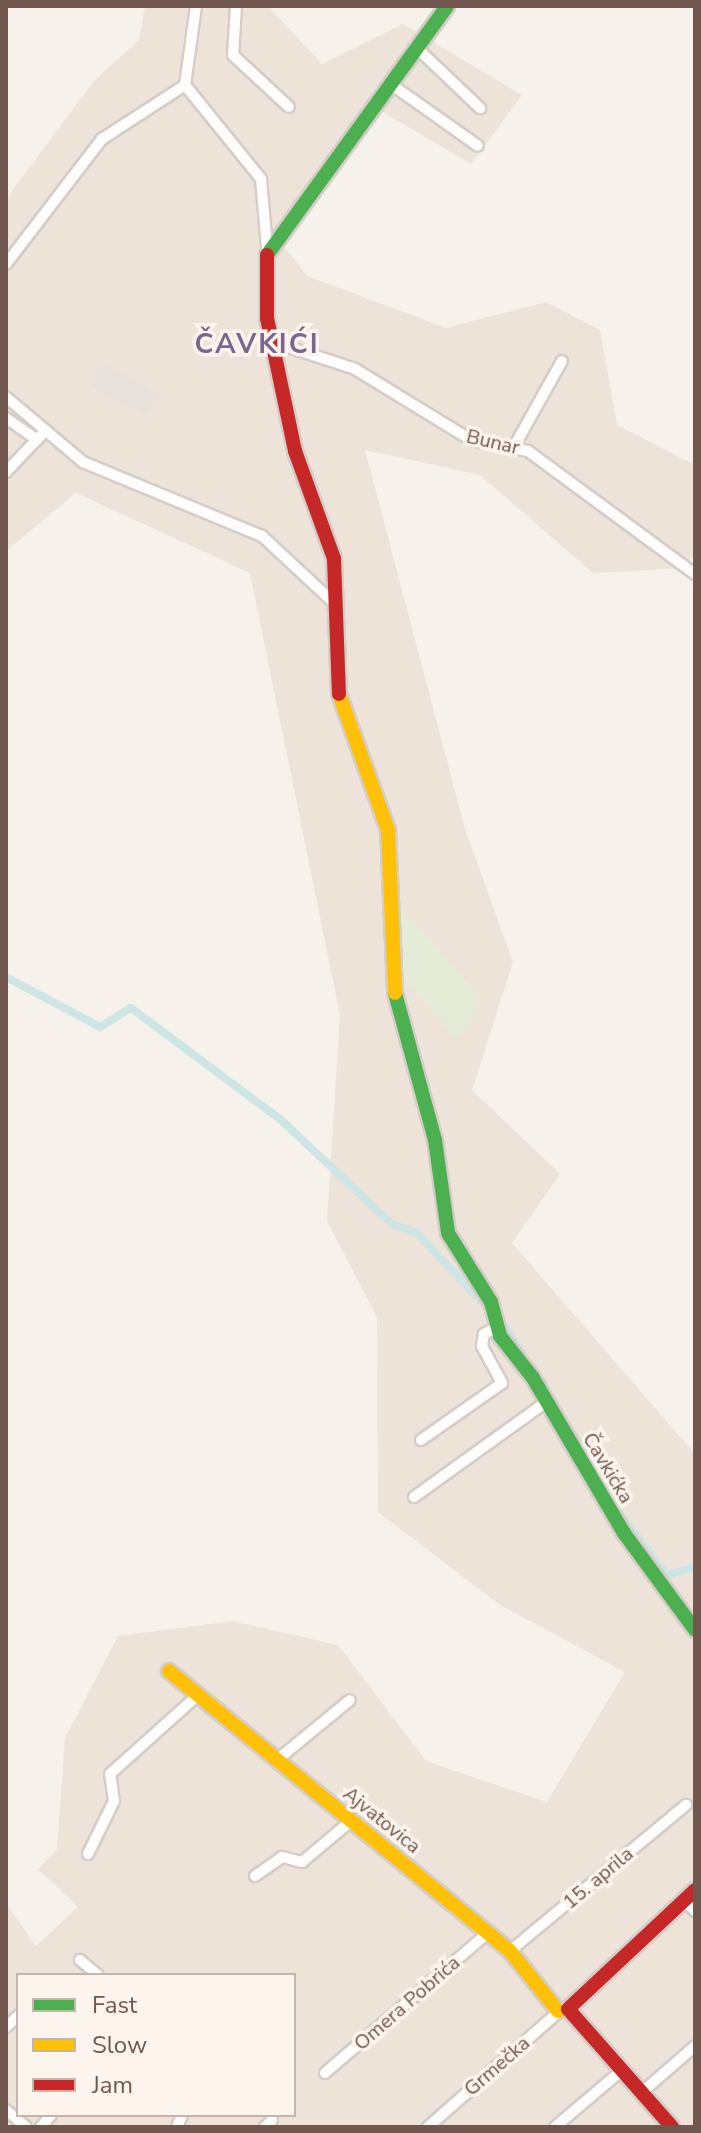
<!DOCTYPE html>
<html>
<head>
<meta charset="utf-8">
<style>
	body { margin:0 }
	#map { position:relative; width:701px; height:2133px; overflow:hidden; background:#f6f1eb; font-family:"Nunito Sans",sans-serif }
	div>[style] { position:absolute }
	.residential>* { inset:0; background:#eee3d9 }
	.industrial>* { inset:0; background:#e8e1dc; transform-origin:0 0 }
	.green>* { inset:0; background:#e4ecd7 }
	.canal>* { height:8px; margin:-4px; padding:0 4px; transform-origin:4px; border-radius:4px; background:#cee5e5 }
	.roads { filter:drop-shadow(2px 0 #d4cdc8) drop-shadow(-2px 0 #d4cdc8) drop-shadow(0 2px #d4cdc8) drop-shadow(0 -2px #d4cdc8) }
	.street>* { height:10px; margin:-5px; padding:0 5px; transform-origin:5px; border-radius:5px; background:#fefdfc }
	.fast>* { height:14px; margin:-7px; padding:0 7px; transform-origin:7px; border-radius:7px; background:#4caf50 }
	.slow>* { height:14px; margin:-7px; padding:0 7px; transform-origin:7px; border-radius:7px; background:#ffc107 }
	.jam>* { height:14px; margin:-7px; padding:0 7px; transform-origin:7px; border-radius:7px; background:#c62828 }
	.rail>* { height:2px; margin-top:-1px; transform-origin:0; background:repeating-linear-gradient(90deg,#e4e2e4 0 12px,transparent 0 20px) }
	span { translate:-50% -50%; white-space:nowrap; text-align:center; line-height:1.15; -webkit-text-stroke:7px #fdf5ed; paint-order:stroke }
	.street-label { font-size:20px; color:#71574d }
	.district-label { font-size:28px; color:#7d668d; font-weight:700; letter-spacing:2px }
	.frame { position:absolute; inset:0; border:8px solid #71574d; pointer-events:none }
	.legend { position:absolute; left:16px; top:1973px; width:280px; height:144px; box-sizing:border-box; background:#fdf5ed; border:2px solid #c5b6ad; margin:0; padding:10px 14px; list-style:none; font-size:24px; color:#71574d }
	.legend li { display:flex; align-items:center; gap:16px; height:40px }
	.legend b { width:40px; border:2px solid #c5b6ad }
</style>
</head>
<body>
<div id="map">
	<div class="residential">
		<i style="clip-path:polygon(evenodd,145px 6px,268px 6px,322px 64px,403px 24px,522px 95px,471px 164px,376px 108px,280px 241px,307px 276px,446px 328px,546px 302px,600px 330px,617px 425px,695px 465px,695px 554px,683px 568px,593px 573px,480px 475px,365px 450px,465px 829px,513px 962px,472px 1090px,560px 1174px,512px 1243px,695px 1454px,695px 2127px,6px 2127px,6px 1903px,36px 1946px,78px 1907px,38px 1869px,57px 1849px,65px 1738px,118px 1636px,232px 1621px,338px 1645px,426px 1761px,547px 1802px,625px 1672px,500px 1605px,378px 1512px,377px 1317px,327px 1221px,340px 1015px,250px 573px,76px 493px,6px 551px,6px 199px,94px 81px,139px 40px,145px 6px,18px 1975px,294px 1975px,294px 2115px,18px 2115px,18px 1975px)"></i>
	</div>
	<div class="industrial">
		<i style="left:104px;top:364px;width:61px;height:26px;rotate:28deg"></i>
	</div>
	<div class="green">
		<i style="clip-path:polygon(397px 904px,477px 993px,476px 1013px,457px 1040px,395px 967px)"></i>
	</div>
	<div class="canal">
		<i style="left:6px;top:977px;width:106px;rotate:28deg"></i>
		<i style="left:100px;top:1027px;width:36px;rotate:-32deg"></i>
		<i style="left:131px;top:1008px;width:186px;rotate:36.7deg"></i>
		<i style="left:280px;top:1119px;width:154px;rotate:43.2deg"></i>
		<i style="left:392px;top:1224px;width:27px;rotate:20deg"></i>
		<i style="left:417px;top:1233px;width:132px;rotate:46.8deg"></i>
		<i style="left:507px;top:1329px;width:178px;rotate:58.1deg"></i>
		<i style="left:619px;top:1513px;width:78px;rotate:52.3deg"></i>
		<i style="left:667px;top:1575px;width:29px;rotate:-16deg"></i>
	</div>
	<div class="roads">
		<div class="street">
			<i style="left:196px;top:6px;width:80px;rotate:97.9deg"></i>
			<i style="left:185px;top:85px;width:121px;rotate:51deg"></i>
			<i style="left:261px;top:179px;width:69px;rotate:85deg"></i>
			<i style="left:236px;top:6px;width:49px;rotate:93.5deg"></i>
			<i style="left:233px;top:55px;width:76px;rotate:42.9deg"></i>
			<i style="left:418px;top:49px;width:86px;rotate:43.6deg"></i>
			<i style="left:392px;top:85px;width:105px;rotate:35.3deg"></i>
			<i style="left:6px;top:264px;width:158px;rotate:-52.5deg"></i>
			<i style="left:102px;top:139px;width:99px;rotate:-33deg"></i>
			<i style="left:273px;top:342px;width:86px;rotate:18.2deg"></i>
			<i style="left:355px;top:369px;width:136px;rotate:31.5deg"></i>
			<i style="left:471px;top:440px;width:58px;rotate:10.9deg"></i>
			<i style="left:528px;top:451px;width:207px;rotate:36.4deg"></i>
			<i style="left:6px;top:397px;width:101px;rotate:40.2deg"></i>
			<i style="left:83px;top:462px;width:194px;rotate:22.5deg"></i>
			<i style="left:262px;top:536px;width:97px;rotate:42.9deg"></i>
			<i style="left:6px;top:418px;width:38px;rotate:35deg"></i>
			<i style="left:515px;top:445px;width:96px;rotate:-60.8deg"></i>
			<i style="left:6px;top:472px;width:55px;rotate:-46.5deg"></i>
			<i style="left:421px;top:1440px;width:99px;rotate:-35.1deg"></i>
			<i style="left:502px;top:1383px;width:42px;rotate:-118.4deg"></i>
			<i style="left:482px;top:1346px;width:12px;rotate:-81deg"></i>
			<i style="left:484px;top:1334px;width:15px;rotate:-28deg"></i>
			<i style="left:414px;top:1497px;width:163px;rotate:-35.7deg"></i>
			<i style="left:277px;top:1760px;width:94px;rotate:-39.4deg"></i>
			<i style="left:88px;top:1854px;width:59px;rotate:-63.9deg"></i>
			<i style="left:114px;top:1801px;width:27px;rotate:-98deg"></i>
			<i style="left:110px;top:1774px;width:117px;rotate:-41.9deg"></i>
			<i style="left:255px;top:1876px;width:33px;rotate:-35deg"></i>
			<i style="left:282px;top:1857px;width:21px;rotate:14deg"></i>
			<i style="left:302px;top:1862px;width:64px;rotate:-39.9deg"></i>
			<i style="left:684px;top:1900px;width:16px;rotate:45deg"></i>
			<i style="left:510px;top:1951px;width:229px;rotate:-39.7deg"></i>
			<i style="left:80px;top:1960px;width:23px;rotate:40deg"></i>
			<i style="left:6px;top:2027px;width:16px;rotate:-43deg"></i>
			<i style="left:325px;top:2073px;width:215px;rotate:-40.7deg"></i>
			<i style="left:641px;top:2093px;width:72px;rotate:-41deg"></i>
			<i style="left:6px;top:2110px;width:26px;rotate:40deg"></i>
			<i style="left:41px;top:2127px;width:16px;rotate:-50deg"></i>
			<i style="left:177px;top:2127px;width:13px;rotate:-67deg"></i>
			<i style="left:265px;top:2127px;width:10px;rotate:-45deg"></i>
			<i style="left:428px;top:2127px;width:179px;rotate:-41.4deg"></i>
			<i style="left:555px;top:2127px;width:87px;rotate:-40.3deg"></i>
		</div>
		<div class="fast">
			<i style="left:267px;top:255px;width:307px;rotate:-54.1deg"></i>
			<i style="left:395px;top:993px;width:152px;rotate:74.8deg"></i>
			<i style="left:435px;top:1140px;width:94px;rotate:82deg"></i>
			<i style="left:448px;top:1233px;width:81px;rotate:58.1deg"></i>
			<i style="left:491px;top:1302px;width:35px;rotate:75deg"></i>
			<i style="left:500px;top:1336px;width:53px;rotate:51.8deg"></i>
			<i style="left:533px;top:1378px;width:180px;rotate:59.6deg"></i>
			<i style="left:624px;top:1533px;width:120px;rotate:53.8deg"></i>
		</div>
		<div class="slow">
			<i style="left:339px;top:694px;width:145px;rotate:70.2deg"></i>
			<i style="left:388px;top:830px;width:163px;rotate:87.5deg"></i>
			<i style="left:169px;top:1671px;width:441px;rotate:39.4deg"></i>
			<i style="left:510px;top:1951px;width:77px;rotate:51.3deg"></i>
		</div>
		<div class="jam">
			<i style="left:267px;top:255px;width:63px;rotate:90deg"></i>
			<i style="left:267px;top:318px;width:136px;rotate:78.1deg"></i>
			<i style="left:295px;top:451px;width:115px;rotate:70.1deg"></i>
			<i style="left:334px;top:559px;width:135px;rotate:87.9deg"></i>
			<i style="left:672px;top:2127px;width:157px;rotate:-131.4deg"></i>
			<i style="left:568px;top:2009px;width:174px;rotate:-43.1deg"></i>
		</div>
	</div>
	<div class="rail">
		<i style="left:6px;top:2124px;width:5px;rotate:37deg"></i>
	</div>
	<div class="street-label">
		<span style="left:493px;top:442px;rotate:13deg">Bunar</span>
		<span style="left:608px;top:1468px;rotate:59deg">Čavkićka</span>
		<span style="left:382px;top:1820px;rotate:39deg">Ajvatovica</span>
		<span style="left:598px;top:1878px;rotate:-40deg">15. aprila</span>
		<span style="left:407px;top:2003px;rotate:-41deg">Omera Pobrića</span>
		<span style="left:497px;top:2066px;rotate:-41deg">Grmečka</span>
	</div>
	<div class="district-label">
		<span style="left:257px;top:344px">ČAVKIĆI</span>
	</div>
	<div class="frame"></div>
	<ul class="legend">
	<li><b style="height:10px;background:#4caf50"></b>Fast</li>
	<li><b style="height:10px;background:#ffc107"></b>Slow</li>
	<li><b style="height:10px;background:#c62828"></b>Jam</li>
	</ul>
</div>
</body>
</html>
